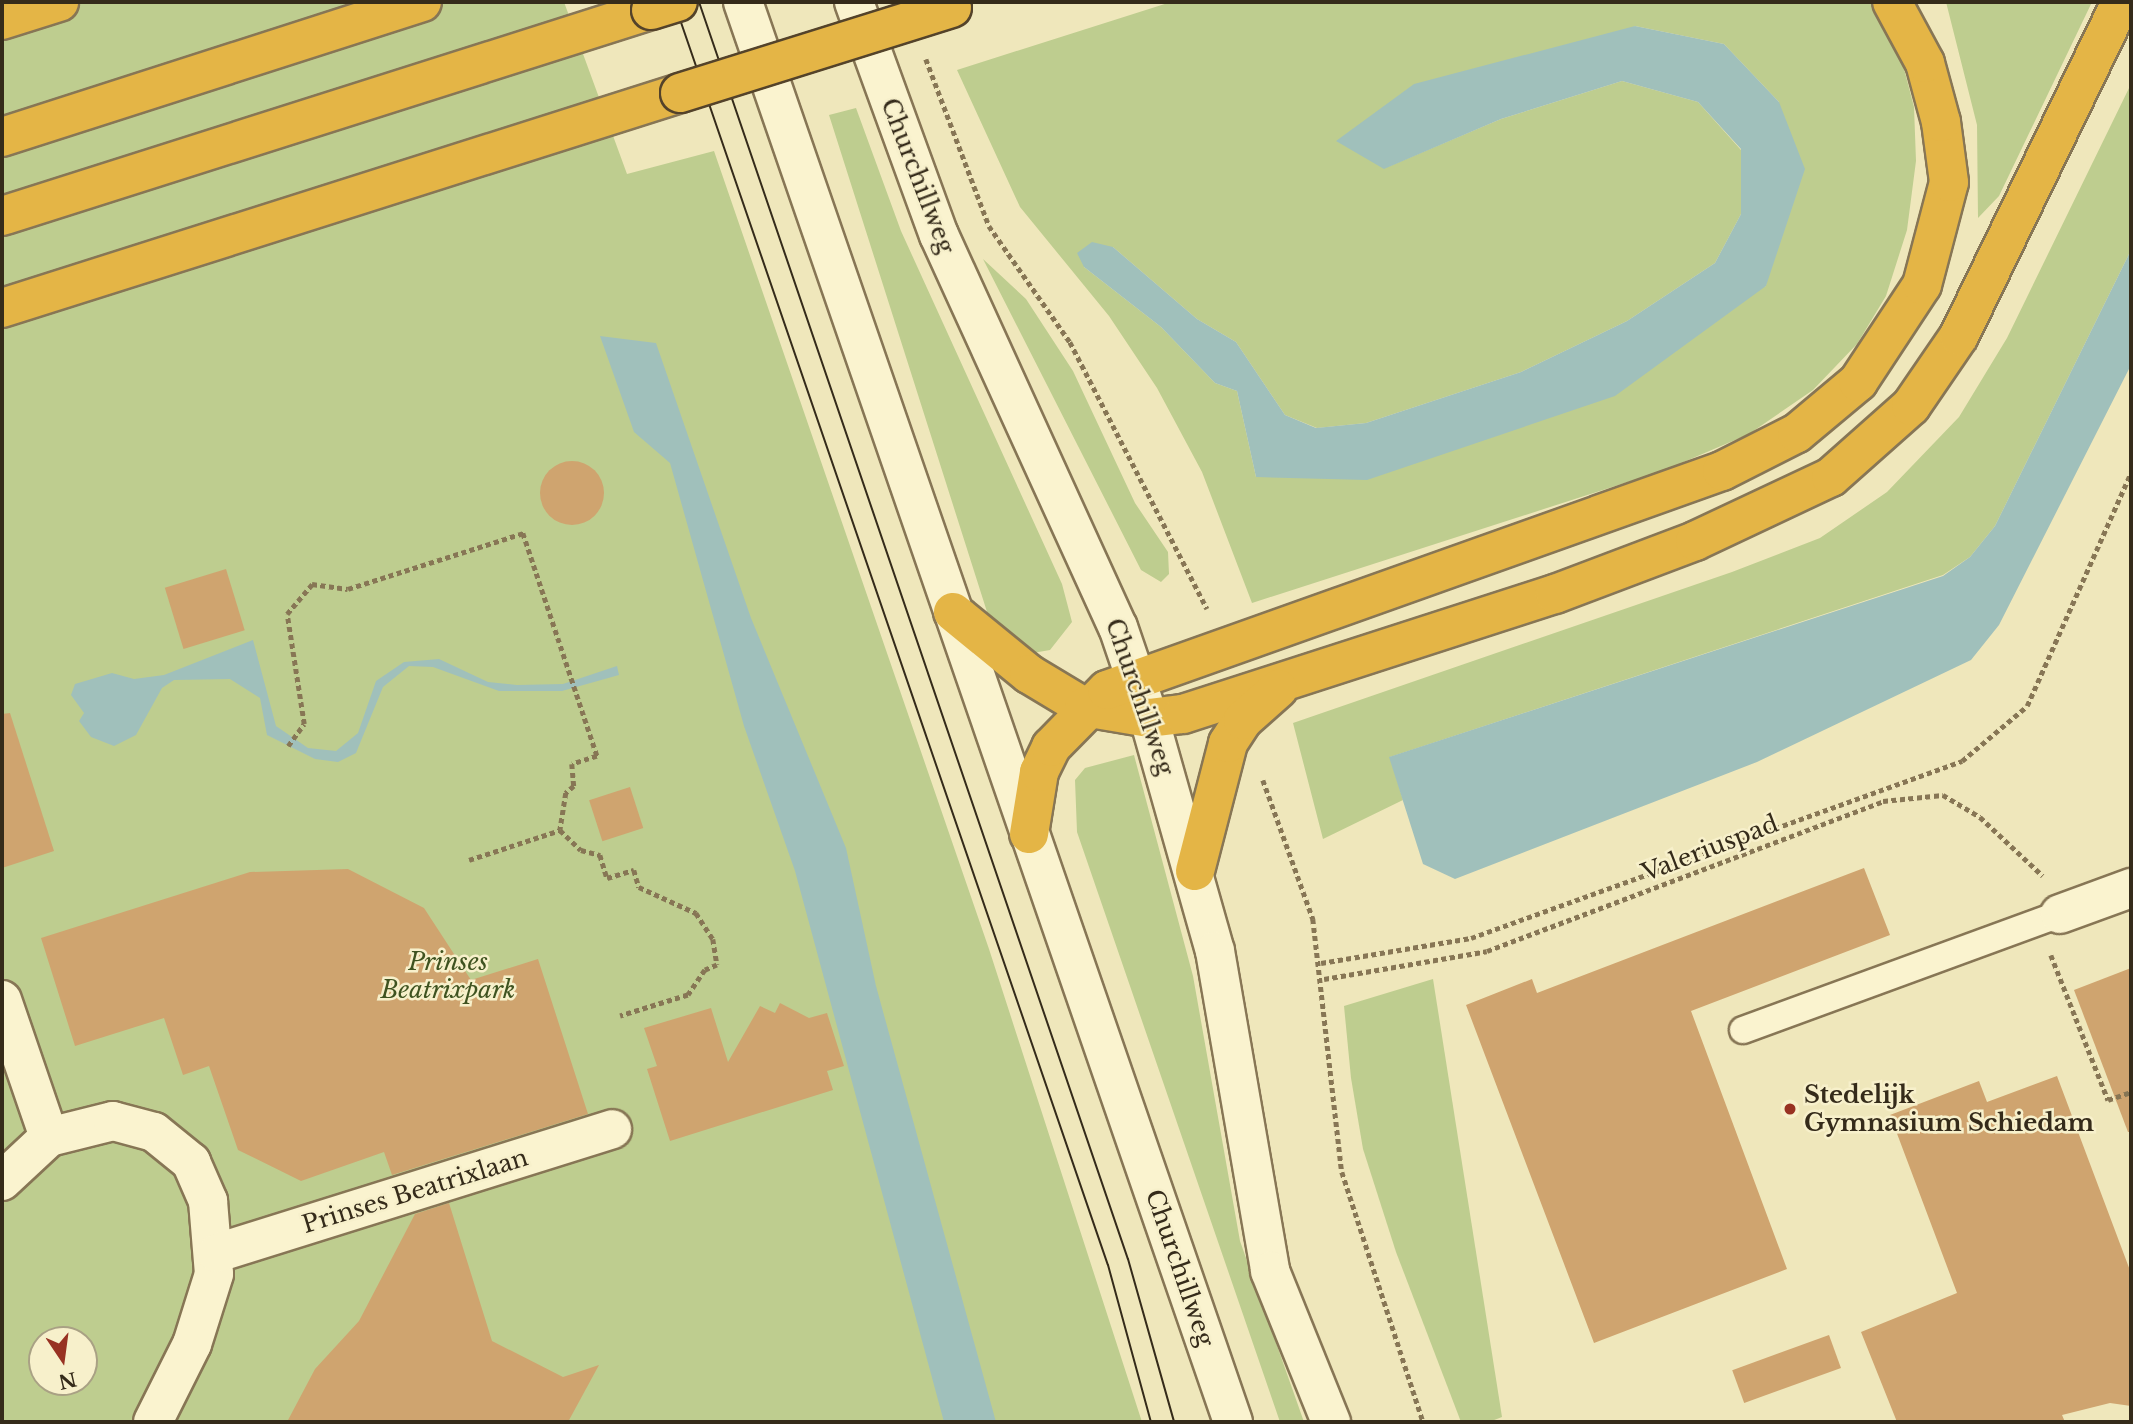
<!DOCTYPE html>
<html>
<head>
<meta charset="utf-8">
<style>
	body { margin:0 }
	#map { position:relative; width:2133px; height:1424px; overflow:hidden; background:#efe7bb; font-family:"Libre Baskerville",serif }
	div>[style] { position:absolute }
	.green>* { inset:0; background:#becd8f }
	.water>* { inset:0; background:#a0c0bb }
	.building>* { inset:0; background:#cfa46f; transform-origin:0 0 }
	.round { border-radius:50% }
	.path>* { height:4.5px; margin-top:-2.25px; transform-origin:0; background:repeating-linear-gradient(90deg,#877655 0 5px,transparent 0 8.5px) }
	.roads { filter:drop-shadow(2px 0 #877655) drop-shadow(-2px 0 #877655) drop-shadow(0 2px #877655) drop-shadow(0 -2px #877655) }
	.service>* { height:26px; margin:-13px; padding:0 13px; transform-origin:13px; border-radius:13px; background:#faf3cf }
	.minor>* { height:38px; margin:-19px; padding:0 19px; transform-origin:19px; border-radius:19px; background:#faf3cf }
	.secondary>* { height:38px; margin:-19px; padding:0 19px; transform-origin:19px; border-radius:19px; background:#faf3cf }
	.motorway>* { height:38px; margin:-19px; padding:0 19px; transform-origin:19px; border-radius:19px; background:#e4b546 }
	.tram>* { height:2px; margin:-1px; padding:0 1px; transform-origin:1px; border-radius:1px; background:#352b1a }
	.bridges { filter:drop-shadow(2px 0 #54432a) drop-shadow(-2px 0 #54432a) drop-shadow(0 2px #54432a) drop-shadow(0 -2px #54432a) }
	.motorway-bridge>* { height:38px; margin:-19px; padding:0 19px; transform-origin:19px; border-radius:19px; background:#e4b546 }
	.dots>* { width:19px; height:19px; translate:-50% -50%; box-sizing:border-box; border:4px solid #f7f0cb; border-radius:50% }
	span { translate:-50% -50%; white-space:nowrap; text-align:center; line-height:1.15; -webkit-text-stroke:5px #f7f0cb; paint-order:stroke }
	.street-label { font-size:24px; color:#352b1a }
	.park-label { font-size:24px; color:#3f5320; font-style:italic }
	.poi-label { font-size:24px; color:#352b1a; font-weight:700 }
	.left { translate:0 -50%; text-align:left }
	.frame { position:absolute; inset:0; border:4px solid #352b1a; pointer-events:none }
	.north { position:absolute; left:28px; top:1326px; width:70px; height:70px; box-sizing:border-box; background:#f7f0cb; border:2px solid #a9a184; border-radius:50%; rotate:167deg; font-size:19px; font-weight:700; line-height:28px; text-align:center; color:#352b1a }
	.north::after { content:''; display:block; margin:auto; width:24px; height:32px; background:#983222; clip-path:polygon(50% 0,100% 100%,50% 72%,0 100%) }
</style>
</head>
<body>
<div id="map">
	<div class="green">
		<i style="clip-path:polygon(evenodd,2px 2px,564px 2px,627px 174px,714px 151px,989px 949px,1142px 1422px,2px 1422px,2px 2px,42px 1340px,84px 1340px,84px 1382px,42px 1382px,42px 1340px)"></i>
		<i style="clip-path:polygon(evenodd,1171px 2px,1873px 2px,1897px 42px,1914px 107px,1916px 161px,1907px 230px,1886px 296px,1857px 344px,1813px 390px,1749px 434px,1665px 470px,1252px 603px,1202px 472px,1157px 388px,1109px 316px,1020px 207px,957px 70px,1171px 2px,1635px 26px,1724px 44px,1779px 102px,1766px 286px,1256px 477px,1237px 391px,1215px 383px,1161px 327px,1084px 267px,1113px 247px,1197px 319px,1236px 342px,1285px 415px,1317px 428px,1366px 423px,1521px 372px,1627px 321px,1715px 263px,1741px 214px,1741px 150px,1698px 102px,1622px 81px,1501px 119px,1385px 168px,1635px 26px)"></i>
		<i style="clip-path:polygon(1946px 2px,2092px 2px,1999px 196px,1978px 218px,1977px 125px)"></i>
		<i style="clip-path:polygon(2131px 84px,2131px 250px,1995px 526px,1970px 557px,1943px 575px,1390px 757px,1403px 800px,1323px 839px,1293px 723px,1732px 572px,1820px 538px,1887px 492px,1959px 417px,2007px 338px)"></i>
		<i style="clip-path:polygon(856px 108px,901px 231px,1062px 584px,1072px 622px,1050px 650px,1027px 654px,1006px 644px,988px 615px,829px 115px)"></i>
		<i style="clip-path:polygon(983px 259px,1026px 299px,1073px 371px,1135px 503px,1168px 552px,1169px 574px,1161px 582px,1141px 570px)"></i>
		<i style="clip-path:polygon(1134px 755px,1193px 976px,1240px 1241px,1304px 1422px,1280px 1422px,1077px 832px,1075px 780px,1085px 768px)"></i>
		<i style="clip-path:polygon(1433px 979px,1502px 1417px,1489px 1422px,1461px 1422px,1396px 1252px,1363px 1149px,1351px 1078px,1344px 1006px)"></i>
	</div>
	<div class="water">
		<i style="clip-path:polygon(1635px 26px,1724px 44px,1779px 102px,1805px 169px,1766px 286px,1615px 396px,1367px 480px,1256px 477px,1237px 391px,1215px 383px,1161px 327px,1084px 267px,1077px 253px,1092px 242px,1113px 247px,1197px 319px,1236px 342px,1285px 415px,1316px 428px,1366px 423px,1521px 372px,1627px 321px,1715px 263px,1741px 214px,1741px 149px,1698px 102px,1622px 81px,1501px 119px,1384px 169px,1336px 141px,1414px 84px)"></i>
		<i style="clip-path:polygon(2131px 250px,2131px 365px,1999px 625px,1971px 660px,1757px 762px,1455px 879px,1423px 864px,1389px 757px,1943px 576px,1970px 557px,1995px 526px)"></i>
		<i style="clip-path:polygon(600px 336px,656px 343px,751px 618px,846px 848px,876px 986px,996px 1422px,944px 1422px,795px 871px,744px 726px,670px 463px,634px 432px)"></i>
		<i style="clip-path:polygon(253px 640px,276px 726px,308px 748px,336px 751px,358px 733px,376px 681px,404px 662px,439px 659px,488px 682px,517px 685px,563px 684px,617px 666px,619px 675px,562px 691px,499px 691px,433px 667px,409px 666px,383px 687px,356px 753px,338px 762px,315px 759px,267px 735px,260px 698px,230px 679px,174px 680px,162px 688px,136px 735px,114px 746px,91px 737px,79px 721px,84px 713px,71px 695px,75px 684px,112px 673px,134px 679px,164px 675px)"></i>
	</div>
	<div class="building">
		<i class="round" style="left:540px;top:461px;width:64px;height:64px"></i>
		<i style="left:226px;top:569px;width:64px;height:64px;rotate:73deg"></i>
		<i style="clip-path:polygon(10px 713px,54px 851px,2px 868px,2px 714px)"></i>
		<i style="left:630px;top:787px;width:43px;height:43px;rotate:72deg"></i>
		<i style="clip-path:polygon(1864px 868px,1890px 935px,1691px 1011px,1787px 1269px,1594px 1343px,1466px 1005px,1532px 979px,1537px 993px)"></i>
		<i style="clip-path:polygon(348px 869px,424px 908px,471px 980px,538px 959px,588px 1114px,392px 1175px,384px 1152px,301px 1181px,238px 1150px,209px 1066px,183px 1075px,164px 1018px,75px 1046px,41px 938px,250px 872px)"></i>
		<i style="clip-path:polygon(2131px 968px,2131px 1132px,2128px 1132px,2074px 990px)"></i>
		<i style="clip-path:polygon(780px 1003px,809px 1018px,827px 1013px,844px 1066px,827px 1071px,833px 1090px,670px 1141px,647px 1069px,657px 1066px,644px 1028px,711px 1008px,728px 1062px,760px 1006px,775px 1013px)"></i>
		<i style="clip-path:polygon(2057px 1076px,2131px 1273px,2131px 1406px,2110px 1403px,2062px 1415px,2065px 1422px,1897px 1422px,1861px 1332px,1957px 1293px,1890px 1115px,1979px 1081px,1987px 1102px)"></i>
		<i style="clip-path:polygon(449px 1203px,492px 1341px,563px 1377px,599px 1365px,568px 1422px,287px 1422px,315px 1369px,359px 1321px,415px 1214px)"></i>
		<i style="left:1829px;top:1335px;width:35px;height:103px;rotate:70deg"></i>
	</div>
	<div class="path">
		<i style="left:926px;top:59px;width:178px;rotate:69.3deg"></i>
		<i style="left:989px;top:226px;width:141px;rotate:55.1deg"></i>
		<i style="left:1070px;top:342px;width:300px;rotate:62.8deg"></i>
		<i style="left:288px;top:746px;width:27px;rotate:-54deg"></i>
		<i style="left:304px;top:724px;width:111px;rotate:-98.8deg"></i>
		<i style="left:287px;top:614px;width:39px;rotate:-50deg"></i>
		<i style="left:312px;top:584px;width:36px;rotate:8deg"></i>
		<i style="left:348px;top:589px;width:184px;rotate:-17.7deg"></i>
		<i style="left:523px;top:533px;width:235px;rotate:71.6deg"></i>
		<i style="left:597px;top:756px;width:26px;rotate:162deg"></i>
		<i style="left:572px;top:764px;width:22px;rotate:85deg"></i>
		<i style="left:574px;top:786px;width:11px;rotate:139deg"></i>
		<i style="left:566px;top:793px;width:37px;rotate:99deg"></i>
		<i style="left:560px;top:830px;width:29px;rotate:44deg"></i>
		<i style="left:581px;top:850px;width:20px;rotate:15deg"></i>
		<i style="left:600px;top:855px;width:24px;rotate:73deg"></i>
		<i style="left:607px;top:878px;width:28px;rotate:-17deg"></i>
		<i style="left:634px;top:870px;width:18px;rotate:74deg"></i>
		<i style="left:639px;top:887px;width:63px;rotate:24.5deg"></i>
		<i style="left:696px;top:913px;width:31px;rotate:57deg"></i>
		<i style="left:713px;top:939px;width:26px;rotate:81deg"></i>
		<i style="left:717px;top:965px;width:13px;rotate:157deg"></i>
		<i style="left:705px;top:970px;width:30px;rotate:124deg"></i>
		<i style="left:688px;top:995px;width:71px;rotate:162.8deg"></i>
		<i style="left:1263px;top:780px;width:148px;rotate:70.2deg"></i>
		<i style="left:1313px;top:919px;width:255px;rotate:83.5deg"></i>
		<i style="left:1342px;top:1172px;width:263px;rotate:72deg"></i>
		<i style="left:469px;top:860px;width:96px;rotate:-18.2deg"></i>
		<i style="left:2051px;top:955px;width:156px;rotate:68.5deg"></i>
		<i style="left:2108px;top:1100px;width:24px;rotate:-19deg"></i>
		<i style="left:1321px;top:963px;width:152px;rotate:-9.5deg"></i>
		<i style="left:1471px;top:938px;width:522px;rotate:-19.82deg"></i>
		<i style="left:1962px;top:761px;width:85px;rotate:-40.2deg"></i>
		<i style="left:2027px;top:706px;width:256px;rotate:-66deg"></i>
		<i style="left:1324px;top:979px;width:165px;rotate:-9.7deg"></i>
		<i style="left:1487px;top:951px;width:423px;rotate:-20.7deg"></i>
		<i style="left:1883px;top:801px;width:60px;rotate:-5.7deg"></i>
		<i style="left:1943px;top:795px;width:43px;rotate:30.7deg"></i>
		<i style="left:1980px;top:817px;width:86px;rotate:43.1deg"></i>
	</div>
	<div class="roads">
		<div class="service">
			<i style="left:1743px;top:1030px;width:338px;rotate:-20.1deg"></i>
		</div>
		<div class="minor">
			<i style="left:2060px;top:914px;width:76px;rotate:-20.1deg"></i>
			<i style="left:2px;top:1000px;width:145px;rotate:71.1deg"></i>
			<i style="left:2px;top:1181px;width:64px;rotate:-43.1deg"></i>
			<i style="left:49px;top:1137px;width:66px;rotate:-14deg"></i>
			<i style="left:113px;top:1121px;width:42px;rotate:15deg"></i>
			<i style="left:154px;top:1132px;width:48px;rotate:39deg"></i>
			<i style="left:191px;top:1162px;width:43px;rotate:66.4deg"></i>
			<i style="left:208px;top:1201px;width:73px;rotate:85.3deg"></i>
			<i style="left:214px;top:1274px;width:73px;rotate:107.4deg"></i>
			<i style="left:192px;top:1344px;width:87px;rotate:116.6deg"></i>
			<i style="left:217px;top:1253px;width:414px;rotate:-17.4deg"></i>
		</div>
		<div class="secondary">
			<i style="left:743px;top:2px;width:1502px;rotate:70.96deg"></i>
			<i style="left:854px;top:2px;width:248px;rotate:70deg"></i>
			<i style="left:939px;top:235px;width:431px;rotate:65.5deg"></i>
			<i style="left:1118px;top:627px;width:96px;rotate:71.2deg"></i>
			<i style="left:1149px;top:718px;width:242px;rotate:74.2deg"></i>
			<i style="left:1215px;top:951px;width:325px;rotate:80.2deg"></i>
			<i style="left:1270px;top:1271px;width:163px;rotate:68deg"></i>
		</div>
		<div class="motorway">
			<i style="left:2px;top:20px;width:60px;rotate:-17.5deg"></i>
			<i style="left:2px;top:137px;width:441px;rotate:-17.8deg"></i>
			<i style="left:2px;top:216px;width:681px;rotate:-17.61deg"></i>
			<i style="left:2px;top:308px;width:711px;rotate:-17.59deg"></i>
			<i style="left:953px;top:612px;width:98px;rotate:39.2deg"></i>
			<i style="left:1029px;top:674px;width:64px;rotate:31deg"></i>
			<i style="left:1084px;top:707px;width:66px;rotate:9.6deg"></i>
			<i style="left:1149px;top:718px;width:34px;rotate:-7deg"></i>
			<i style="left:1183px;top:714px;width:391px;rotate:-17.9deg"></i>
			<i style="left:1555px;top:594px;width:150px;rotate:-20.7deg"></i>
			<i style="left:1695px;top:541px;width:150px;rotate:-25.2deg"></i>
			<i style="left:1831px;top:477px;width:107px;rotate:-41.6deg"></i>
			<i style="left:1911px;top:406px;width:85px;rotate:-55.6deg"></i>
			<i style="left:1959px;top:336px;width:371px;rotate:-64.1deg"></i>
			<i style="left:1029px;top:834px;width:63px;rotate:-80.8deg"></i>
			<i style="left:1039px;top:772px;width:28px;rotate:-64deg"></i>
			<i style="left:1051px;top:747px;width:80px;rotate:-45.5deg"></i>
			<i style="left:1107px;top:690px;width:653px;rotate:-19.6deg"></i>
			<i style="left:1722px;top:471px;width:84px;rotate:-26.9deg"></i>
			<i style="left:1797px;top:433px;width:80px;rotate:-39.9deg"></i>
			<i style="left:1858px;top:382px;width:116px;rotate:-56.6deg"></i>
			<i style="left:1922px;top:285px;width:106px;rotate:-75.3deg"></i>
			<i style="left:1949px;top:182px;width:61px;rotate:-97.6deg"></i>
			<i style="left:1941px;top:122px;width:61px;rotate:-105.2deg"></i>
			<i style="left:1925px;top:63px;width:69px;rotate:-118.4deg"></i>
			<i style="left:1195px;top:871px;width:132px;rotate:-75.5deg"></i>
			<i style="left:1228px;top:743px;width:27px;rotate:-57deg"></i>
			<i style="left:1243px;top:720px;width:47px;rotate:-41.5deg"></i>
		</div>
	</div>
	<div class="tram">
		<i style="left:674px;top:2px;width:1335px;rotate:71.04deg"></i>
		<i style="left:1108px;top:1265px;width:163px;rotate:74.7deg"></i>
		<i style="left:699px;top:2px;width:1328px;rotate:71.16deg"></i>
		<i style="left:1128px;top:1259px;width:169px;rotate:74.2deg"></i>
	</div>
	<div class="bridges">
		<div class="motorway-bridge">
			<i style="left:651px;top:10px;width:28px;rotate:-17deg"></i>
			<i style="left:680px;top:93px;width:285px;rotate:-17.4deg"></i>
		</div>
	</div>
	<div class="dots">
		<i style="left:1790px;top:1109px;background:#983222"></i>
	</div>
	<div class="street-label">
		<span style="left:918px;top:176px;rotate:69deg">Churchillweg</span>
		<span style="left:1140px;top:697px;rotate:71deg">Churchillweg</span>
		<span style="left:1710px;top:848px;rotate:-21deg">Valeriuspad</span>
		<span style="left:415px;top:1191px;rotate:-17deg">Prinses Beatrixlaan</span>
		<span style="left:1180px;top:1268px;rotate:71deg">Churchillweg</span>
	</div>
	<div class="park-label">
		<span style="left:448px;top:976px">Prinses<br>Beatrixpark</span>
	</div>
	<div class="poi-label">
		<span class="left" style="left:1804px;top:1109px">Stedelijk<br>Gymnasium Schiedam</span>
	</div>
	<div class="frame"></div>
	<div class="north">N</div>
</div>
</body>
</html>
